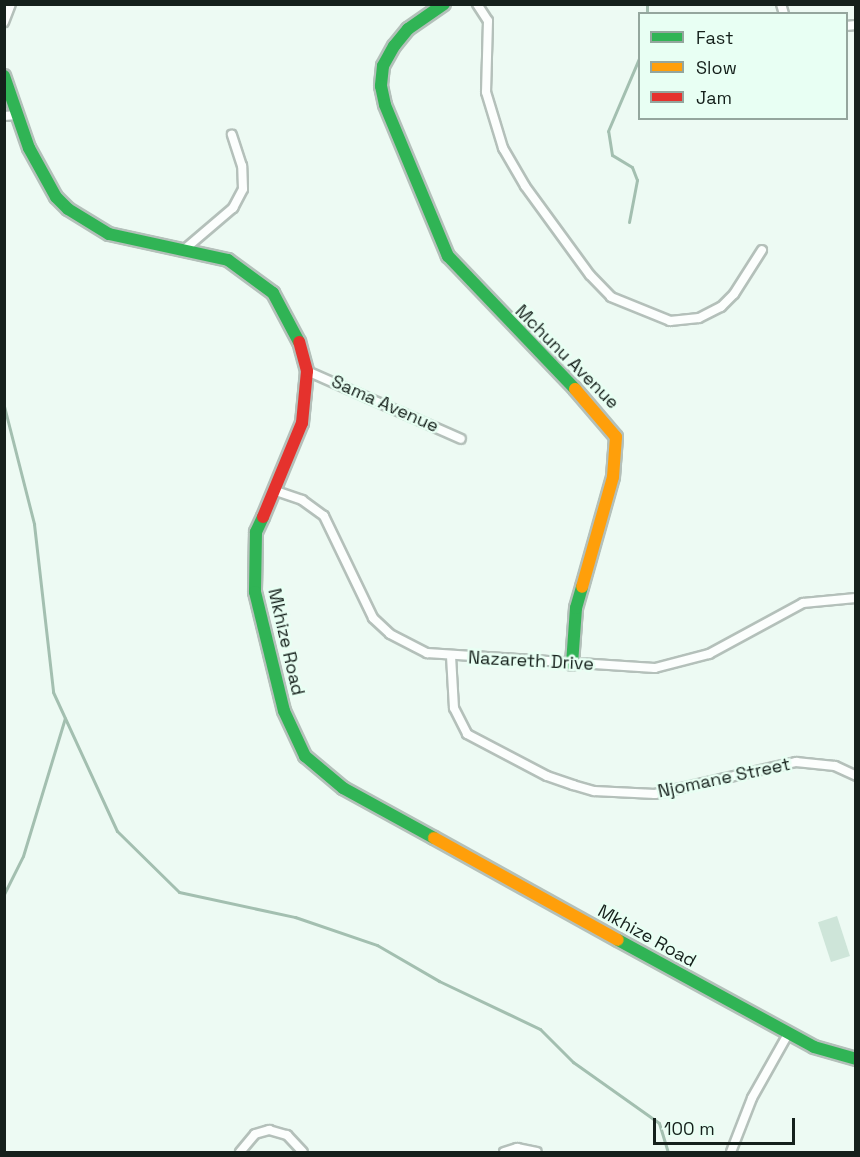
<!DOCTYPE html>
<html>
<head>
<meta charset="utf-8">
<style>
	body { margin:0 }
	#map { position:relative; width:860px; height:1157px; overflow:hidden; background:#edfaf3; font-family:"Space Grotesk",sans-serif }
	div>[style] { position:absolute }
	.green>* { inset:0; background:#cee5d9; transform-origin:0 0 }
	.stream>* { height:3px; margin:-1.5px; padding:0 1.5px; transform-origin:1.5px; border-radius:1.5px; background:#a3bfb0 }
	.roads { filter:drop-shadow(2px 0 #b4c0ba) drop-shadow(-2px 0 #b4c0ba) drop-shadow(0 2px #b4c0ba) drop-shadow(0 -2px #b4c0ba) }
	.street>* { height:8px; margin:-4px; padding:0 4px; transform-origin:4px; border-radius:4px; background:#fcfefd }
	.fast>* { height:12px; margin:-6px; padding:0 6px; transform-origin:6px; border-radius:6px; background:#30b455 }
	.slow>* { height:12px; margin:-6px; padding:0 6px; transform-origin:6px; border-radius:6px; background:#ff9f0a }
	.jam>* { height:12px; margin:-6px; padding:0 6px; transform-origin:6px; border-radius:6px; background:#e5322d }
	span { translate:-50% -50%; white-space:nowrap; text-align:center; line-height:1.15; -webkit-text-stroke:5px #e8fff3; paint-order:stroke }
	.street-label { font-size:18px; color:#15201b }
	.frame { position:absolute; inset:0; border:6px solid #15201b; pointer-events:none }
	.legend { position:absolute; left:638px; top:12px; width:210px; height:108px; box-sizing:border-box; background:#e8fff3; border:2px solid #94a69d; margin:0; padding:8px 10px; list-style:none; font-size:18px; color:#15201b }
	.legend li { display:flex; align-items:center; gap:12px; height:30px }
	.legend b { width:30px; border:2px solid #94a69d }
	.scale { position:absolute; left:653px; top:1118px; width:142px; height:27px; box-sizing:border-box; border:3px solid #15201b; border-top:0; padding-left:8px; font-size:18px; line-height:21px; white-space:nowrap; color:#15201b; -webkit-text-stroke:4px #e8fff3; paint-order:stroke }
</style>
</head>
<body>
<div id="map">
	<div class="green">
		<i style="left:837px;top:916px;width:42px;height:20px;rotate:72deg"></i>
	</div>
	<div class="stream">
		<i style="left:647px;top:14px;width:10px;rotate:-90deg"></i>
		<i style="left:629px;top:222px;width:43px;rotate:-79.2deg"></i>
		<i style="left:637px;top:180px;width:14px;rotate:-111deg"></i>
		<i style="left:632px;top:167px;width:23px;rotate:-149deg"></i>
		<i style="left:612px;top:155px;width:24px;rotate:-99deg"></i>
		<i style="left:608px;top:131px;width:82px;rotate:-66.9deg"></i>
		<i style="left:4px;top:406px;width:122px;rotate:75.7deg"></i>
		<i style="left:34px;top:524px;width:169px;rotate:83.5deg"></i>
		<i style="left:53px;top:692px;width:153px;rotate:65.3deg"></i>
		<i style="left:117px;top:831px;width:87px;rotate:44.5deg"></i>
		<i style="left:179px;top:892px;width:119px;rotate:12.2deg"></i>
		<i style="left:295px;top:917px;width:87px;rotate:18.9deg"></i>
		<i style="left:377px;top:945px;width:72px;rotate:30.1deg"></i>
		<i style="left:439px;top:981px;width:112px;rotate:25.4deg"></i>
		<i style="left:540px;top:1029px;width:47px;rotate:45deg"></i>
		<i style="left:573px;top:1062px;width:105px;rotate:35.3deg"></i>
		<i style="left:659px;top:1123px;width:30px;rotate:73deg"></i>
		<i style="left:4px;top:894px;width:42px;rotate:-63.4deg"></i>
		<i style="left:23px;top:856px;width:144px;rotate:-73.1deg"></i>
	</div>
	<div class="roads">
		<div class="street">
			<i style="left:477px;top:4px;width:20px;rotate:57deg"></i>
			<i style="left:488px;top:21px;width:71px;rotate:91.6deg"></i>
			<i style="left:486px;top:92px;width:59px;rotate:73.1deg"></i>
			<i style="left:503px;top:148px;width:44px;rotate:59.9deg"></i>
			<i style="left:525px;top:186px;width:110px;rotate:53.9deg"></i>
			<i style="left:590px;top:275px;width:30px;rotate:46deg"></i>
			<i style="left:611px;top:297px;width:64px;rotate:22.1deg"></i>
			<i style="left:670px;top:321px;width:29px;rotate:-6deg"></i>
			<i style="left:699px;top:318px;width:25px;rotate:-27deg"></i>
			<i style="left:721px;top:307px;width:18px;rotate:-45deg"></i>
			<i style="left:734px;top:294px;width:52px;rotate:-57.5deg"></i>
			<i style="left:781px;top:4px;width:10px;rotate:73deg"></i>
			<i style="left:4px;top:22px;width:19px;rotate:-69deg"></i>
			<i style="left:846px;top:26px;width:10px;rotate:-6deg"></i>
			<i style="left:4px;top:116px;width:13px;rotate:-4deg"></i>
			<i style="left:186px;top:248px;width:62px;rotate:-40.4deg"></i>
			<i style="left:233px;top:208px;width:21px;rotate:-62deg"></i>
			<i style="left:243px;top:189px;width:23px;rotate:-92deg"></i>
			<i style="left:242px;top:166px;width:33px;rotate:-108deg"></i>
			<i style="left:307px;top:371px;width:168px;rotate:23.8deg"></i>
			<i style="left:273px;top:490px;width:31px;rotate:19deg"></i>
			<i style="left:302px;top:500px;width:27px;rotate:36deg"></i>
			<i style="left:324px;top:516px;width:113px;rotate:64.3deg"></i>
			<i style="left:373px;top:618px;width:23px;rotate:43deg"></i>
			<i style="left:390px;top:634px;width:42px;rotate:27.2deg"></i>
			<i style="left:427px;top:653px;width:228px;rotate:3.8deg"></i>
			<i style="left:655px;top:668px;width:56px;rotate:-14.5deg"></i>
			<i style="left:709px;top:654px;width:107px;rotate:-28.5deg"></i>
			<i style="left:803px;top:603px;width:53px;rotate:-5.4deg"></i>
			<i style="left:451px;top:656px;width:52px;rotate:86.7deg"></i>
			<i style="left:454px;top:708px;width:29px;rotate:63deg"></i>
			<i style="left:467px;top:734px;width:90px;rotate:27.7deg"></i>
			<i style="left:547px;top:776px;width:28px;rotate:19deg"></i>
			<i style="left:573px;top:785px;width:22px;rotate:16deg"></i>
			<i style="left:594px;top:791px;width:61px;rotate:2.8deg"></i>
			<i style="left:655px;top:794px;width:145px;rotate:-12.8deg"></i>
			<i style="left:796px;top:762px;width:39px;rotate:6deg"></i>
			<i style="left:835px;top:766px;width:23px;rotate:25deg"></i>
			<i style="left:240px;top:1152px;width:23px;rotate:-50deg"></i>
			<i style="left:255px;top:1134px;width:15px;rotate:-16deg"></i>
			<i style="left:269px;top:1130px;width:19px;rotate:16deg"></i>
			<i style="left:287px;top:1135px;width:23px;rotate:47deg"></i>
			<i style="left:504px;top:1152px;width:14px;rotate:-17deg"></i>
			<i style="left:517px;top:1148px;width:20px;rotate:11deg"></i>
			<i style="left:731px;top:1152px;width:58px;rotate:-68.7deg"></i>
			<i style="left:752px;top:1098px;width:73px;rotate:-60.6deg"></i>
		</div>
		<div class="fast">
			<i style="left:444px;top:4px;width:44px;rotate:145.2deg"></i>
			<i style="left:408px;top:29px;width:22px;rotate:129deg"></i>
			<i style="left:394px;top:46px;width:23px;rotate:119deg"></i>
			<i style="left:383px;top:66px;width:20px;rotate:96deg"></i>
			<i style="left:381px;top:86px;width:19px;rotate:78deg"></i>
			<i style="left:385px;top:105px;width:164px;rotate:67.4deg"></i>
			<i style="left:448px;top:256px;width:184px;rotate:46.3deg"></i>
			<i style="left:4px;top:76px;width:76px;rotate:70.9deg"></i>
			<i style="left:29px;top:148px;width:56px;rotate:61.1deg"></i>
			<i style="left:56px;top:197px;width:17px;rotate:45deg"></i>
			<i style="left:68px;top:209px;width:48px;rotate:31.4deg"></i>
			<i style="left:109px;top:234px;width:122px;rotate:12.3deg"></i>
			<i style="left:228px;top:260px;width:56px;rotate:36.3deg"></i>
			<i style="left:273px;top:293px;width:55px;rotate:62deg"></i>
			<i style="left:263px;top:517px;width:17px;rotate:115deg"></i>
			<i style="left:256px;top:532px;width:60px;rotate:91deg"></i>
			<i style="left:255px;top:592px;width:122px;rotate:76.3deg"></i>
			<i style="left:284px;top:711px;width:50px;rotate:65deg"></i>
			<i style="left:305px;top:756px;width:50px;rotate:40.1deg"></i>
			<i style="left:343px;top:788px;width:104px;rotate:28.8deg"></i>
			<i style="left:572px;top:664px;width:56px;rotate:-85.9deg"></i>
			<i style="left:576px;top:608px;width:22px;rotate:-74deg"></i>
			<i style="left:618px;top:940px;width:223px;rotate:28.6deg"></i>
			<i style="left:814px;top:1047px;width:44px;rotate:15.9deg"></i>
		</div>
		<div class="slow">
			<i style="left:575px;top:389px;width:63px;rotate:49.5deg"></i>
			<i style="left:616px;top:437px;width:40px;rotate:94.3deg"></i>
			<i style="left:613px;top:477px;width:114px;rotate:105.7deg"></i>
			<i style="left:434px;top:838px;width:210px;rotate:29deg"></i>
		</div>
		<div class="jam">
			<i style="left:263px;top:517px;width:102px;rotate:-67.5deg"></i>
			<i style="left:302px;top:423px;width:52px;rotate:-84.5deg"></i>
			<i style="left:307px;top:371px;width:30px;rotate:-105deg"></i>
		</div>
	</div>
	<div class="street-label">
		<span style="left:567px;top:357px;rotate:45deg">Mchunu Avenue</span>
		<span style="left:385px;top:404px;rotate:24deg">Sama Avenue</span>
		<span style="left:286px;top:642px;rotate:77deg">Mkhize Road</span>
		<span style="left:531px;top:661px;rotate:3deg">Nazareth Drive</span>
		<span style="left:724px;top:778px;rotate:-12deg">Njomane Street</span>
		<span style="left:647px;top:936px;rotate:29deg">Mkhize Road</span>
	</div>
	<div class="frame"></div>
	<ul class="legend">
	<li><b style="height:8px;background:#30b455"></b>Fast</li>
	<li><b style="height:8px;background:#ff9f0a"></b>Slow</li>
	<li><b style="height:8px;background:#e5322d"></b>Jam</li>
	</ul>
	<div class="scale">100 m</div>
</div>
</body>
</html>
